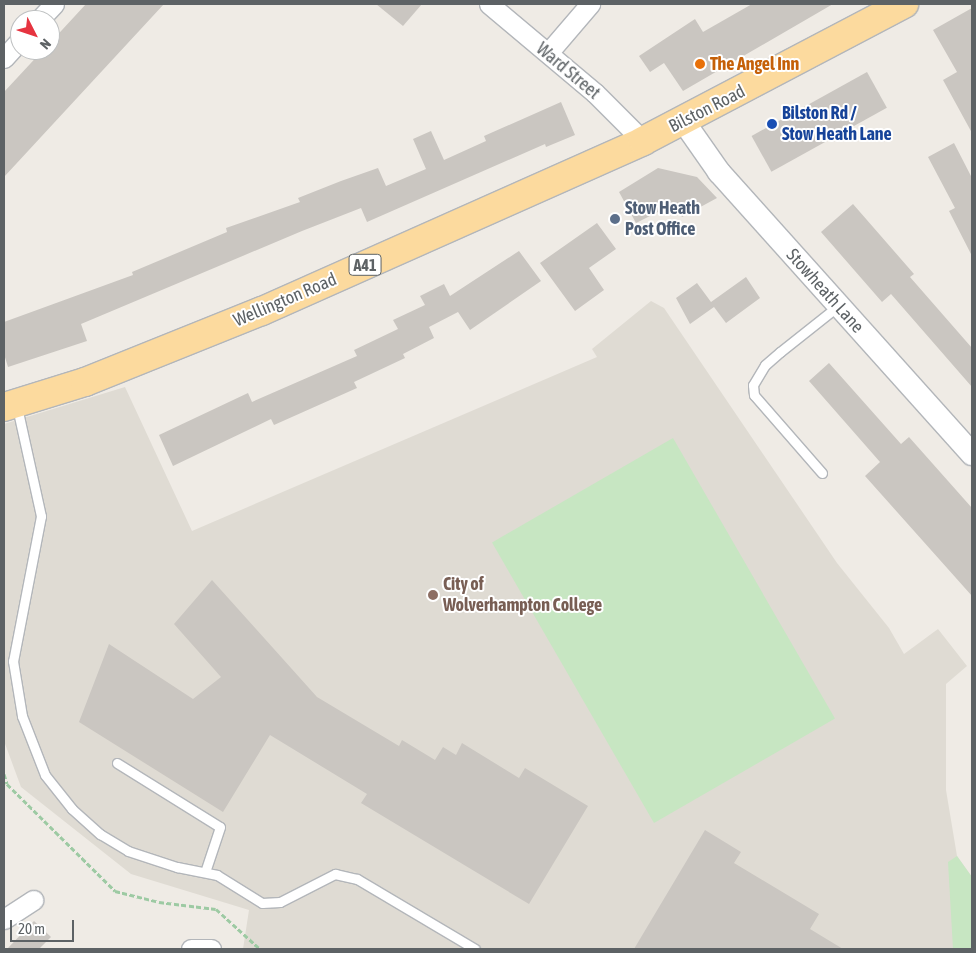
<!DOCTYPE html>
<html>
<head>
<meta charset="utf-8">
<style>
	body { margin:0 }
	#map { position:relative; width:976px; height:953px; overflow:hidden; background:#efebe5; font-family:"Asap Condensed",sans-serif }
	div>[style] { position:absolute }
	.education>* { inset:0; background:#dfdbd3 }
	.green>* { inset:0; background:#c7e6c2; transform-origin:0 0 }
	.building>* { inset:0; background:#cac6c1; transform-origin:0 0 }
	.path>* { height:3px; margin-top:-1.5px; transform-origin:0; background:repeating-linear-gradient(90deg,#9dcaa3 0 5px,transparent 0 7.5px) }
	.roads { filter:drop-shadow(1px 0 #b3b6ba) drop-shadow(-1px 0 #b3b6ba) drop-shadow(0 1px #b3b6ba) drop-shadow(0 -1px #b3b6ba) }
	.service>* { height:9px; margin:-4.5px; padding:0 4.5px; transform-origin:4.5px; border-radius:4.5px; background:#fff }
	.minor>* { height:19px; margin:-9.5px; padding:0 9.5px; transform-origin:9.5px; border-radius:9.5px; background:#fff }
	.tertiary>* { height:22px; margin:-11px; padding:0 11px; transform-origin:11px; border-radius:11px; background:#fff }
	.trunk>* { height:28px; margin:-14px; padding:0 14px; transform-origin:14px; border-radius:14px; background:#fcda9e }
	.dots>* { width:14px; height:14px; translate:-50% -50%; box-sizing:border-box; border:2px solid #fff; border-radius:50% }
	span { translate:-50% -50%; white-space:nowrap; text-align:center; line-height:1.15; -webkit-text-stroke:4px #fff; paint-order:stroke }
	.shield-label span { padding:1px 4px; background:#fff; border:1px solid; border-radius:4px; -webkit-text-stroke-width:0 }
	.shield-label { font-size:16px; color:#5d6265; font-weight:700 }
	.food-label { font-size:18px; color:#c56008; font-weight:700 }
	.left { translate:0 -50%; text-align:left }
	.street-label { font-size:18px; color:#5d6265 }
	.transit-label { font-size:18px; color:#164399; font-weight:700 }
	.service-label { font-size:18px; color:#4e5e75; font-weight:700 }
	.education-label { font-size:18px; color:#785e54; font-weight:700 }
	.frame { position:absolute; inset:0; border:5px solid #5d6265; pointer-events:none }
	.north { position:absolute; left:10px; top:10px; width:50px; height:50px; box-sizing:border-box; background:#fff; border:1px solid #bec0c1; border-radius:50%; rotate:131deg; font-size:14px; font-weight:700; line-height:20px; text-align:center; color:#5d6265 }
	.north::after { content:''; display:block; margin:auto; width:18px; height:22px; background:#e63440; clip-path:polygon(50% 0,100% 100%,50% 72%,0 100%) }
	.scale { position:absolute; left:10px; top:920px; width:64px; height:22px; box-sizing:border-box; border:2px solid #5d6265; border-top:0; padding-left:6px; font-size:15px; line-height:18px; white-space:nowrap; color:#5d6265; -webkit-text-stroke:4px #fff; paint-order:stroke }
</style>
</head>
<body>
<div id="map">
	<div class="education">
		<i style="clip-path:polygon(651px 301px,664px 308px,837px 563px,889px 628px,904px 654px,938px 629px,967px 666px,946px 684px,946px 790px,957px 856px,972px 877px,972px 949px,243px 949px,249px 910px,131px 874px,21px 787px,4px 741px,4px 424px,125px 387px,192px 531px,597px 357px,592px 349px)"></i>
	</div>
	<div class="green">
		<i style="left:673px;top:438px;width:324px;height:209px;rotate:60deg"></i>
		<i style="clip-path:polygon(957px 856px,972px 877px,972px 949px,953px 949px,948px 862px)"></i>
	</div>
	<div class="building">
		<i style="clip-path:polygon(86px 4px,164px 4px,4px 177px,4px 92px,43px 50px,50px 50px,50px 43px)"></i>
		<i style="clip-path:polygon(376px 4px,422px 4px,403px 26px)"></i>
		<i style="clip-path:polygon(752px 4px,833px 4px,683px 91px,664px 63px,650px 72px,639px 56px,695px 19px,703px 32px)"></i>
		<i style="clip-path:polygon(972px 8px,972px 133px,943px 80px,957px 72px,933px 30px)"></i>
		<i style="left:867px;top:72px;width:41px;height:132px;rotate:61deg"></i>
		<i style="clip-path:polygon(561px 102px,575px 135px,546px 147px,545px 144px,367px 222px,361px 208px,302px 231px,81px 324px,87px 341px,8px 367px,4px 354px,4px 322px,133px 275px,132px 272px,227px 232px,226px 228px,300px 202px,298px 198px,341px 181px,378px 168px,386px 186px,426px 169px,413px 139px,431px 131px,444px 160px,486px 141px,484px 136px)"></i>
		<i style="clip-path:polygon(954px 143px,972px 178px,972px 256px,949px 211px,955px 208px,928px 157px)"></i>
		<i style="clip-path:polygon(658px 168px,697px 177px,717px 198px,682px 217px,674px 204px,636px 223px,619px 192px)"></i>
		<i style="clip-path:polygon(853px 204px,914px 274px,910px 277px,972px 348px,972px 387px,891px 294px,882px 302px,821px 232px)"></i>
		<i style="clip-path:polygon(597px 223px,616px 249px,589px 268px,604px 290px,575px 311px,540px 263px)"></i>
		<i style="clip-path:polygon(519px 251px,541px 281px,470px 330px,458px 312px,429px 327px,434px 338px,403px 354px,405px 358px,354px 382px,357px 388px,274px 425px,271px 419px,173px 466px,159px 435px,248px 393px,252px 402px,357px 356px,354px 350px,398px 329px,393px 320px,425px 305px,420px 296px,444px 284px,450px 296px)"></i>
		<i style="clip-path:polygon(746px 277px,760px 298px,726px 323px,714px 307px,690px 324px,676px 298px,697px 283px,711px 302px)"></i>
		<i style="clip-path:polygon(829px 363px,901px 444px,909px 437px,972px 508px,972px 596px,865px 476px,880px 462px,809px 381px)"></i>
		<i style="clip-path:polygon(212px 580px,317px 697px,399px 746px,402px 740px,435px 760px,443px 747px,456px 755px,462px 743px,519px 778px,525px 768px,588px 806px,529px 904px,361px 803px,367px 794px,270px 735px,223px 812px,79px 722px,109px 644px,193px 699px,221px 677px,174px 624px)"></i>
		<i style="clip-path:polygon(705px 830px,741px 852px,734px 863px,819px 914px,810px 929px,843px 949px,634px 949px)"></i>
		<i style="clip-path:polygon(34px 921px,51px 937px,39px 949px,7px 949px)"></i>
	</div>
	<div class="path">
		<i style="left:4px;top:774px;width:10px;rotate:73deg"></i>
		<i style="left:7px;top:784px;width:152px;rotate:44.7deg"></i>
		<i style="left:115px;top:891px;width:45px;rotate:14deg"></i>
		<i style="left:159px;top:902px;width:57px;rotate:7deg"></i>
		<i style="left:216px;top:909px;width:59px;rotate:42.3deg"></i>
	</div>
	<div class="roads">
		<div class="service">
			<i style="left:17px;top:407px;width:112px;rotate:77.6deg"></i>
			<i style="left:41px;top:516px;width:148px;rotate:100.9deg"></i>
			<i style="left:13px;top:661px;width:56px;rotate:80.7deg"></i>
			<i style="left:22px;top:716px;width:63px;rotate:68.7deg"></i>
			<i style="left:45px;top:775px;width:43px;rotate:51.5deg"></i>
			<i style="left:72px;top:809px;width:38px;rotate:42deg"></i>
			<i style="left:100px;top:834px;width:33px;rotate:31deg"></i>
			<i style="left:128px;top:851px;width:52px;rotate:18.1deg"></i>
			<i style="left:177px;top:867px;width:41px;rotate:11.3deg"></i>
			<i style="left:217px;top:875px;width:53px;rotate:31.9deg"></i>
			<i style="left:262px;top:903px;width:18px;rotate:-3deg"></i>
			<i style="left:280px;top:902px;width:62px;rotate:-27deg"></i>
			<i style="left:335px;top:874px;width:23px;rotate:13deg"></i>
			<i style="left:357px;top:879px;width:137px;rotate:30.7deg"></i>
			<i style="left:822px;top:473px;width:103px;rotate:-131.1deg"></i>
			<i style="left:754px;top:395px;width:10px;rotate:-96deg"></i>
			<i style="left:753px;top:385px;width:23px;rotate:-59deg"></i>
			<i style="left:765px;top:365px;width:20px;rotate:-41deg"></i>
			<i style="left:780px;top:352px;width:74px;rotate:-38.4deg"></i>
			<i style="left:117px;top:763px;width:121px;rotate:31.9deg"></i>
			<i style="left:220px;top:827px;width:47px;rotate:108.4deg"></i>
		</div>
		<div class="minor">
			<i style="left:489px;top:4px;width:138px;rotate:40deg"></i>
			<i style="left:595px;top:93px;width:68px;rotate:45deg"></i>
			<i style="left:39px;top:20px;width:22px;rotate:-47deg"></i>
			<i style="left:548px;top:53px;width:65px;rotate:-49.4deg"></i>
			<i style="left:4px;top:58px;width:24px;rotate:-48deg"></i>
			<i style="left:4px;top:919px;width:35px;rotate:-33deg"></i>
			<i style="left:191px;top:949px;width:20px"></i>
		</div>
		<div class="tertiary">
			<i style="left:684px;top:122px;width:61px;rotate:55deg"></i>
			<i style="left:719px;top:172px;width:379px;rotate:48.1deg"></i>
		</div>
		<div class="trunk">
			<i style="left:4px;top:407px;width:85px;rotate:-17.2deg"></i>
			<i style="left:85px;top:382px;width:191px;rotate:-21.9deg"></i>
			<i style="left:262px;top:311px;width:417px;rotate:-24deg"></i>
			<i style="left:643px;top:141px;width:295px;rotate:-27.7deg"></i>
		</div>
	</div>
	<div class="dots">
		<i style="left:700px;top:64px;background:#e8710a"></i>
		<i style="left:772px;top:124px;background:#1a4fb4"></i>
		<i style="left:615px;top:219px;background:#5c6f8a"></i>
		<i style="left:433px;top:595px;background:#8d6e63"></i>
	</div>
	<div class="shield-label">
		<span style="left:365px;top:265px">A41</span>
	</div>
	<div class="food-label">
		<span class="left" style="left:710px;top:64px">The Angel Inn</span>
	</div>
	<div class="street-label">
		<span style="left:568px;top:71px;rotate:40deg">Ward Street</span>
		<span style="left:707px;top:109px;rotate:-27deg">Bilston Road</span>
		<span style="left:825px;top:291px;rotate:48deg">Stowheath Lane</span>
		<span style="left:285px;top:300px;rotate:-23deg">Wellington Road</span>
	</div>
	<div class="transit-label">
		<span class="left" style="left:782px;top:124px">Bilston Rd /<br>Stow Heath Lane</span>
	</div>
	<div class="service-label">
		<span class="left" style="left:625px;top:219px">Stow Heath<br>Post Office</span>
	</div>
	<div class="education-label">
		<span class="left" style="left:443px;top:595px">City of<br>Wolverhampton College</span>
	</div>
	<div class="frame"></div>
	<div class="north">N</div>
	<div class="scale">20 m</div>
</div>
</body>
</html>
